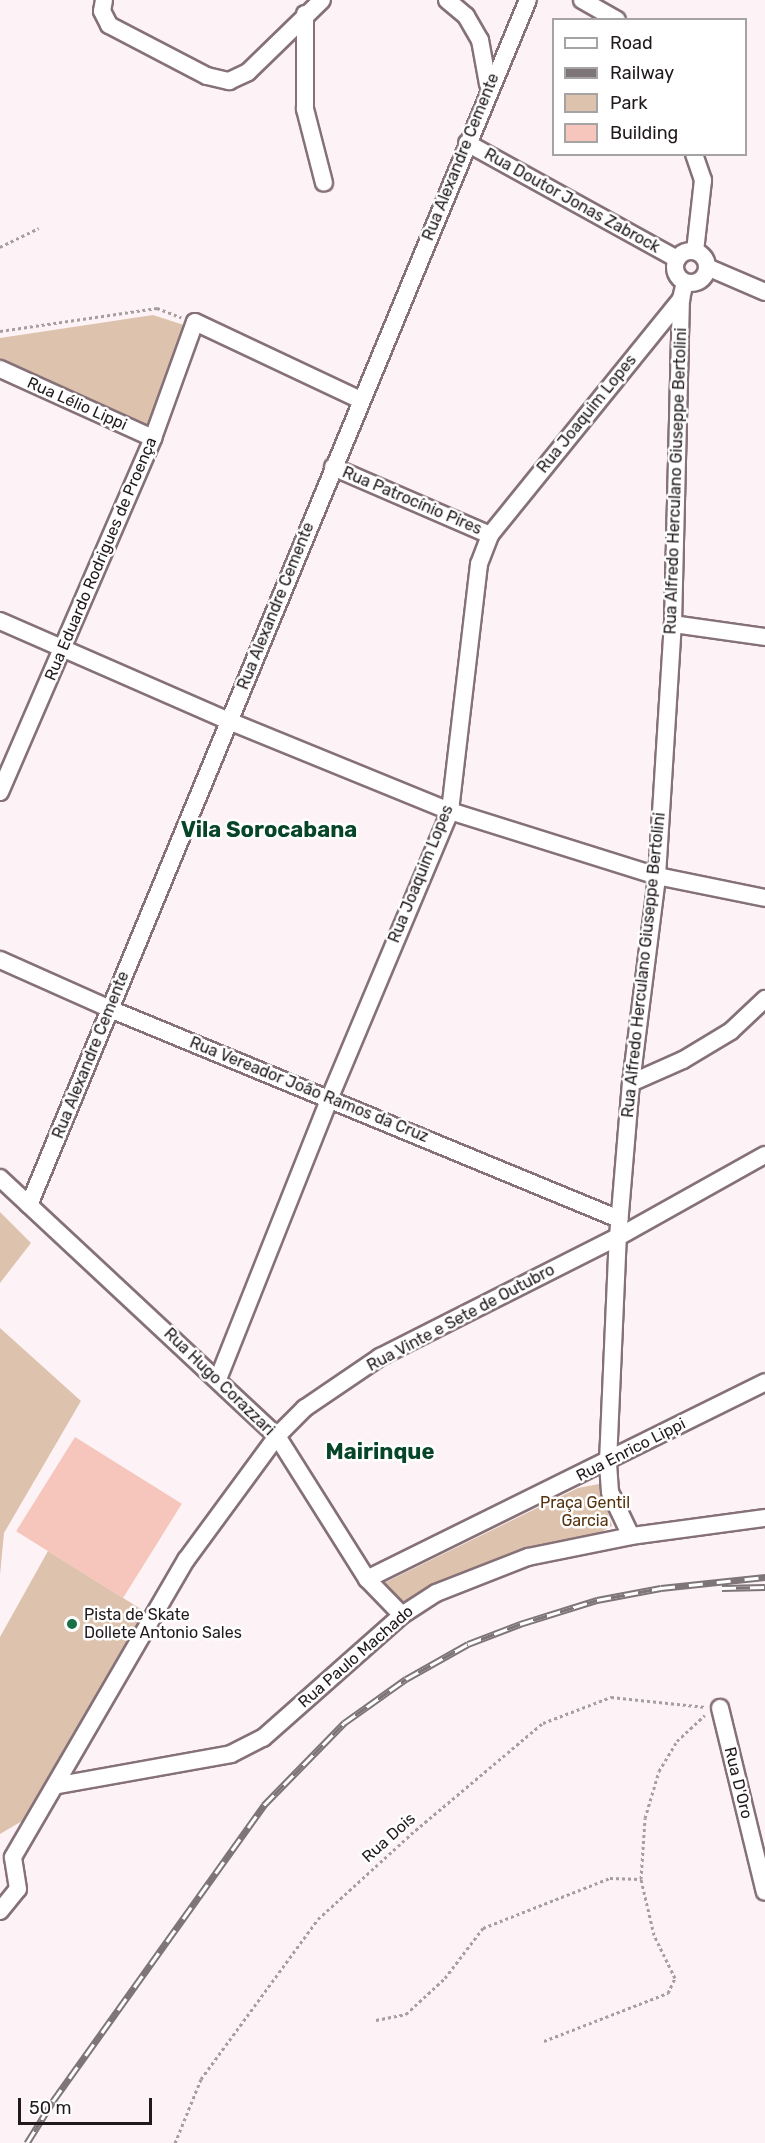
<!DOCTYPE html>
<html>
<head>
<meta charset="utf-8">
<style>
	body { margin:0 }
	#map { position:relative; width:765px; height:2143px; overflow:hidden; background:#fdf3f6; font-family:Rubik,sans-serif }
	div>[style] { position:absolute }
	.green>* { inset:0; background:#ddc2ad }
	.building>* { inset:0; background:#f6c5bb; transform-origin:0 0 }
	.path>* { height:3px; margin-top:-1.5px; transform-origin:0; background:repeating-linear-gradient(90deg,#a79ea0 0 3px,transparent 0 6px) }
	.roads { filter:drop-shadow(2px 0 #857177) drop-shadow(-2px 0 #857177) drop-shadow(0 2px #857177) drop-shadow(0 -2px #857177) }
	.minor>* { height:16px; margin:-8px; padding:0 8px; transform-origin:8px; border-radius:8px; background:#fff }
	.minor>.ring { margin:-8px; padding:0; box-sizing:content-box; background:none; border:16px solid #fff; border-radius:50% }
	.rail>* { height:7px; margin-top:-3.5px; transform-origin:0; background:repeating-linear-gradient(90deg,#fff 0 14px,#7e7578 0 28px); box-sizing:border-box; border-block:2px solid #7e7578 }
	.dots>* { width:16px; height:16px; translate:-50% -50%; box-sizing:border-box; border:3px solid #fff; border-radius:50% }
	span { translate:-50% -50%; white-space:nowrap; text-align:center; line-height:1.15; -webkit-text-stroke:5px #fff; paint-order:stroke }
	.street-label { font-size:16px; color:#211a1c }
	.park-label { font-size:16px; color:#56320e }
	.poi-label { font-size:16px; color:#211a1c }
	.left { translate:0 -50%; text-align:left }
	.district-label { font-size:22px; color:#064527; font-weight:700 }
	.legend { position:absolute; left:552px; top:18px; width:195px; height:138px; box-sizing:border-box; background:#fff; border:2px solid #a6a3a4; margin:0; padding:8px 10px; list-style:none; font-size:18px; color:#211a1c }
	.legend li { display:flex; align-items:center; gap:12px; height:30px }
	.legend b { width:30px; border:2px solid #a6a3a4 }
	.scale { position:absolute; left:18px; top:2098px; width:134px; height:27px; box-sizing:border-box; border:3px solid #211a1c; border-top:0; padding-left:8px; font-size:18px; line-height:21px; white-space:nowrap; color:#211a1c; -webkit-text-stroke:4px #fff; paint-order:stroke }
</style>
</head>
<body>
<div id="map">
	<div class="green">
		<i style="clip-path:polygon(153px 315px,187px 326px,147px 432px,0 361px,0 338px)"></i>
		<i style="clip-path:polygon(0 1212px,31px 1243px,0 1283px)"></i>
		<i style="clip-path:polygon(0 1328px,81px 1401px,4px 1533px,0 1575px)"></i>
		<i style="clip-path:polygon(599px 1484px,612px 1526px,594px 1536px,402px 1606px,384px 1583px,578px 1488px)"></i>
		<i style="clip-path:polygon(48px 1551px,144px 1611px,22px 1821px,0 1834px,0 1637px)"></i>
	</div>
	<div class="building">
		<i style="left:75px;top:1437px;width:126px;height:111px;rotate:32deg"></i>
	</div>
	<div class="path">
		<i style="left:0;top:247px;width:43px;rotate:-26deg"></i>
		<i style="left:0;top:331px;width:159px;rotate:-8.3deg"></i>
		<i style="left:157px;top:308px;width:26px;rotate:21deg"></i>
		<i style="left:376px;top:2020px;width:31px;rotate:-11deg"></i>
		<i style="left:406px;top:2014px;width:53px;rotate:-42.7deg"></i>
		<i style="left:445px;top:1978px;width:63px;rotate:-52.8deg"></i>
		<i style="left:483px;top:1928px;width:136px;rotate:-21.5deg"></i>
		<i style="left:610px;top:1878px;width:31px;rotate:2deg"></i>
		<i style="left:544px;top:2041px;width:133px;rotate:-21.2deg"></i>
		<i style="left:668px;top:1993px;width:17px;rotate:-65deg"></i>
		<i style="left:675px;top:1978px;width:48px;rotate:-116deg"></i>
		<i style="left:654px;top:1935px;width:57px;rotate:-103.1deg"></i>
		<i style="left:641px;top:1879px;width:61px;rotate:-86.2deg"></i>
		<i style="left:645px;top:1818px;width:49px;rotate:-73.4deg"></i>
		<i style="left:659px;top:1771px;width:35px;rotate:-59deg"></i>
		<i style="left:677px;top:1741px;width:38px;rotate:-43deg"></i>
		<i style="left:175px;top:2143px;width:69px;rotate:-67.9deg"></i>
		<i style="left:201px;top:2079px;width:198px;rotate:-53.8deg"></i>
		<i style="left:318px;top:1919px;width:126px;rotate:-42.4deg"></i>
		<i style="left:411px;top:1834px;width:172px;rotate:-40.1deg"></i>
		<i style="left:543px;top:1723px;width:73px;rotate:-20.9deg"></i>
		<i style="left:611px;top:1697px;width:95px;rotate:6.1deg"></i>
	</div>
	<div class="roads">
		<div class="minor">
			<i style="left:104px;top:0;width:11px;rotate:100deg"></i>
			<i style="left:102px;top:11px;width:16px;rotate:63deg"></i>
			<i style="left:109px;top:25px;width:110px;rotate:27.5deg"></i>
			<i style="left:207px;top:76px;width:23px;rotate:13deg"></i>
			<i style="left:229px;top:81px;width:21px;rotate:-25deg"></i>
			<i style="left:248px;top:72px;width:103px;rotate:-44.2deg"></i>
			<i style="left:447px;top:0;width:25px;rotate:40deg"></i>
			<i style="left:466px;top:16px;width:28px;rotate:60deg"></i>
			<i style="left:480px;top:40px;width:45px;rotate:79.7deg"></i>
			<i style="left:582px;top:0;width:40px;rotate:29.7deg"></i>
			<i style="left:305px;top:14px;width:95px;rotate:90deg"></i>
			<i style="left:305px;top:109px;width:76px;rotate:75.6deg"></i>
			<i style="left:467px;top:143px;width:240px;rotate:28.9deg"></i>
			<i style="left:694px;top:154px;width:28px;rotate:71deg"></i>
			<i style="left:703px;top:180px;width:71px;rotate:96.4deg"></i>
			<i class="ring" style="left:675px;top:251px;width:16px;height:16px"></i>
			<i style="left:707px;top:267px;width:63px;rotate:23.3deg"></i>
			<i style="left:0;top:369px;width:168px;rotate:24.3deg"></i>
			<i style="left:333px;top:467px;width:171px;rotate:23.4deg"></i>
			<i style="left:0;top:621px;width:250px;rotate:23.6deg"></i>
			<i style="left:229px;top:721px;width:239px;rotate:22.2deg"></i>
			<i style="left:450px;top:811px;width:217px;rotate:17.4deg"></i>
			<i style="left:657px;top:876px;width:110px;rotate:11.5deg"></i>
			<i style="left:673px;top:624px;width:93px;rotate:8deg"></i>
			<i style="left:0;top:792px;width:386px;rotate:-66.6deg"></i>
			<i style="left:153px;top:438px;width:123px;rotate:-70.1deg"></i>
			<i style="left:195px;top:322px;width:183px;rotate:25.2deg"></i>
			<i style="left:0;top:960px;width:120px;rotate:24deg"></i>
			<i style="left:110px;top:1009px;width:551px;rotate:22.42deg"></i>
			<i style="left:631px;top:1083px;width:57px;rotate:-23.9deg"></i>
			<i style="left:683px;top:1060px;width:56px;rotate:-31.1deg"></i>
			<i style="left:731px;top:1031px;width:47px;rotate:-43.3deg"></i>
			<i style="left:0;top:1178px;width:379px;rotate:43deg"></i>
			<i style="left:277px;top:1436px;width:169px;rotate:57.8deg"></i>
			<i style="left:367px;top:1579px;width:50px;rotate:45.8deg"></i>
			<i style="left:29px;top:1205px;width:1304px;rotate:-67.51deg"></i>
			<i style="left:218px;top:1379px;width:303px;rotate:-68.3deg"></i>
			<i style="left:330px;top:1097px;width:310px;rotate:-67.2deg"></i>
			<i style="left:450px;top:811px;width:249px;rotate:-83.3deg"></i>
			<i style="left:479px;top:564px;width:31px;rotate:-69deg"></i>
			<i style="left:490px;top:535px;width:304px;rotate:-51deg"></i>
			<i style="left:631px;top:1536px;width:49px;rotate:-115.5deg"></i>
			<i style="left:610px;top:1492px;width:30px;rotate:-94deg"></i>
			<i style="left:608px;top:1462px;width:225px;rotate:-87.5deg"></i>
			<i style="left:618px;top:1237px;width:155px;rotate:-85.2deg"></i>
			<i style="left:631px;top:1083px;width:209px;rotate:-82.8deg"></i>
			<i style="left:657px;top:876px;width:253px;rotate:-86.4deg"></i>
			<i style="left:673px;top:624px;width:325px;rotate:-88.6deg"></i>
			<i style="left:681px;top:299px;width:17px;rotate:-77deg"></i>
			<i style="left:367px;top:1579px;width:444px;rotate:-26.3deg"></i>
			<i style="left:720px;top:1708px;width:189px;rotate:76.3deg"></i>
			<i style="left:59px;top:1785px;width:175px;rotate:-10.2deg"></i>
			<i style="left:231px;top:1754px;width:36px;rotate:-27deg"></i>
			<i style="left:263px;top:1738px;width:186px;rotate:-41.5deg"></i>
			<i style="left:402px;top:1615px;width:40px;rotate:-32.9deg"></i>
			<i style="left:436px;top:1593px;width:99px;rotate:-21.4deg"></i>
			<i style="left:528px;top:1557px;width:105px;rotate:-11.5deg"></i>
			<i style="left:631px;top:1536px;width:135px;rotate:-7.7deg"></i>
			<i style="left:0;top:1911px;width:28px;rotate:-51deg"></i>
			<i style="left:18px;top:1889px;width:32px;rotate:-99deg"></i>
			<i style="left:13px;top:1857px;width:344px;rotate:-59.8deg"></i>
			<i style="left:186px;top:1560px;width:154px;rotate:-53.7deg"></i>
			<i style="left:277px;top:1436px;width:40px;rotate:-45deg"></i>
			<i style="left:305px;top:1408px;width:91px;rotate:-34.2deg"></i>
			<i style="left:380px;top:1357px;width:267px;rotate:-26.8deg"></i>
			<i style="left:618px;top:1237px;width:168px;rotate:-29.2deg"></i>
		</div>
	</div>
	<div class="rail">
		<i style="left:722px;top:1588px;width:43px;rotate:-1.3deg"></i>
		<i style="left:27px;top:2143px;width:49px;rotate:-58.2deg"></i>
		<i style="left:53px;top:2101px;width:364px;rotate:-54.5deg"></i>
		<i style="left:264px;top:1805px;width:115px;rotate:-45.7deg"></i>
		<i style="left:344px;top:1723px;width:76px;rotate:-35.4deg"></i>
		<i style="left:406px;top:1679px;width:71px;rotate:-29.4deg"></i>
		<i style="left:468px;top:1644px;width:56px;rotate:-21deg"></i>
		<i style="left:520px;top:1624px;width:81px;rotate:-17.3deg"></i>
		<i style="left:597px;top:1600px;width:65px;rotate:-10.6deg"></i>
		<i style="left:661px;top:1588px;width:105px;rotate:-6deg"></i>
	</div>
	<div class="dots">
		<i style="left:72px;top:1624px;background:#187044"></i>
	</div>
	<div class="street-label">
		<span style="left:461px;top:157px;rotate:-68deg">Rua Alexandre Cemente</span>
		<span style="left:572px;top:201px;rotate:29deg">Rua Doutor Jonas Zabrock</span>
		<span style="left:77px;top:404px;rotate:24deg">Rua Lélio Lippi</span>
		<span style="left:587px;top:414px;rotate:-51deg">Rua Joaquim Lopes</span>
		<span style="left:676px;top:481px;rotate:-88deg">Rua Alfredo Herculano Giuseppe Bertolini</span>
		<span style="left:412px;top:501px;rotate:23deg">Rua Patrocínio Pires</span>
		<span style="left:101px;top:559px;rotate:-67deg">Rua Eduardo Rodrigues de Proença</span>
		<span style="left:276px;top:606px;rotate:-68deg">Rua Alexandre Cemente</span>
		<span style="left:421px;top:874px;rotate:-68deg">Rua Joaquim Lopes</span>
		<span style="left:644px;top:965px;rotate:-84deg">Rua Alfredo Herculano Giuseppe Bertolini</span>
		<span style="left:91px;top:1055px;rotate:-68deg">Rua Alexandre Cemente</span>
		<span style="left:309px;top:1090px;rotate:22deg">Rua Vereador João Ramos da Cruz</span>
		<span style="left:461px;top:1318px;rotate:-28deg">Rua Vinte e Sete de Outubro</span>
		<span style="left:219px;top:1382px;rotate:44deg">Rua Hugo Corazzari</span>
		<span style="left:631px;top:1450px;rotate:-27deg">Rua Enrico Lippi</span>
		<span style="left:356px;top:1657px;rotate:-41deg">Rua Paulo Machado</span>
		<span style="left:738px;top:1783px;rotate:76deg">Rua D'Oro</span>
		<span style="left:389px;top:1838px;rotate:-42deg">Rua Dois</span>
	</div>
	<div class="park-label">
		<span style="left:585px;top:1512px">Praça Gentil<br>Garcia</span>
	</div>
	<div class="poi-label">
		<span class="left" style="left:84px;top:1624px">Pista de Skate<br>Dollete Antonio Sales</span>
	</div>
	<div class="district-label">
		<span style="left:269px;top:830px">Vila Sorocabana</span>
		<span style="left:380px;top:1452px">Mairinque</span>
	</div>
	<ul class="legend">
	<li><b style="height:8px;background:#fff"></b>Road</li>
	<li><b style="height:8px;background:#7e7578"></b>Railway</li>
	<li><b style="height:16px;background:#ddc2ad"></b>Park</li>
	<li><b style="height:16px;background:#f6c5bb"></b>Building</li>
	</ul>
	<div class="scale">50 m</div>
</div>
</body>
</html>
